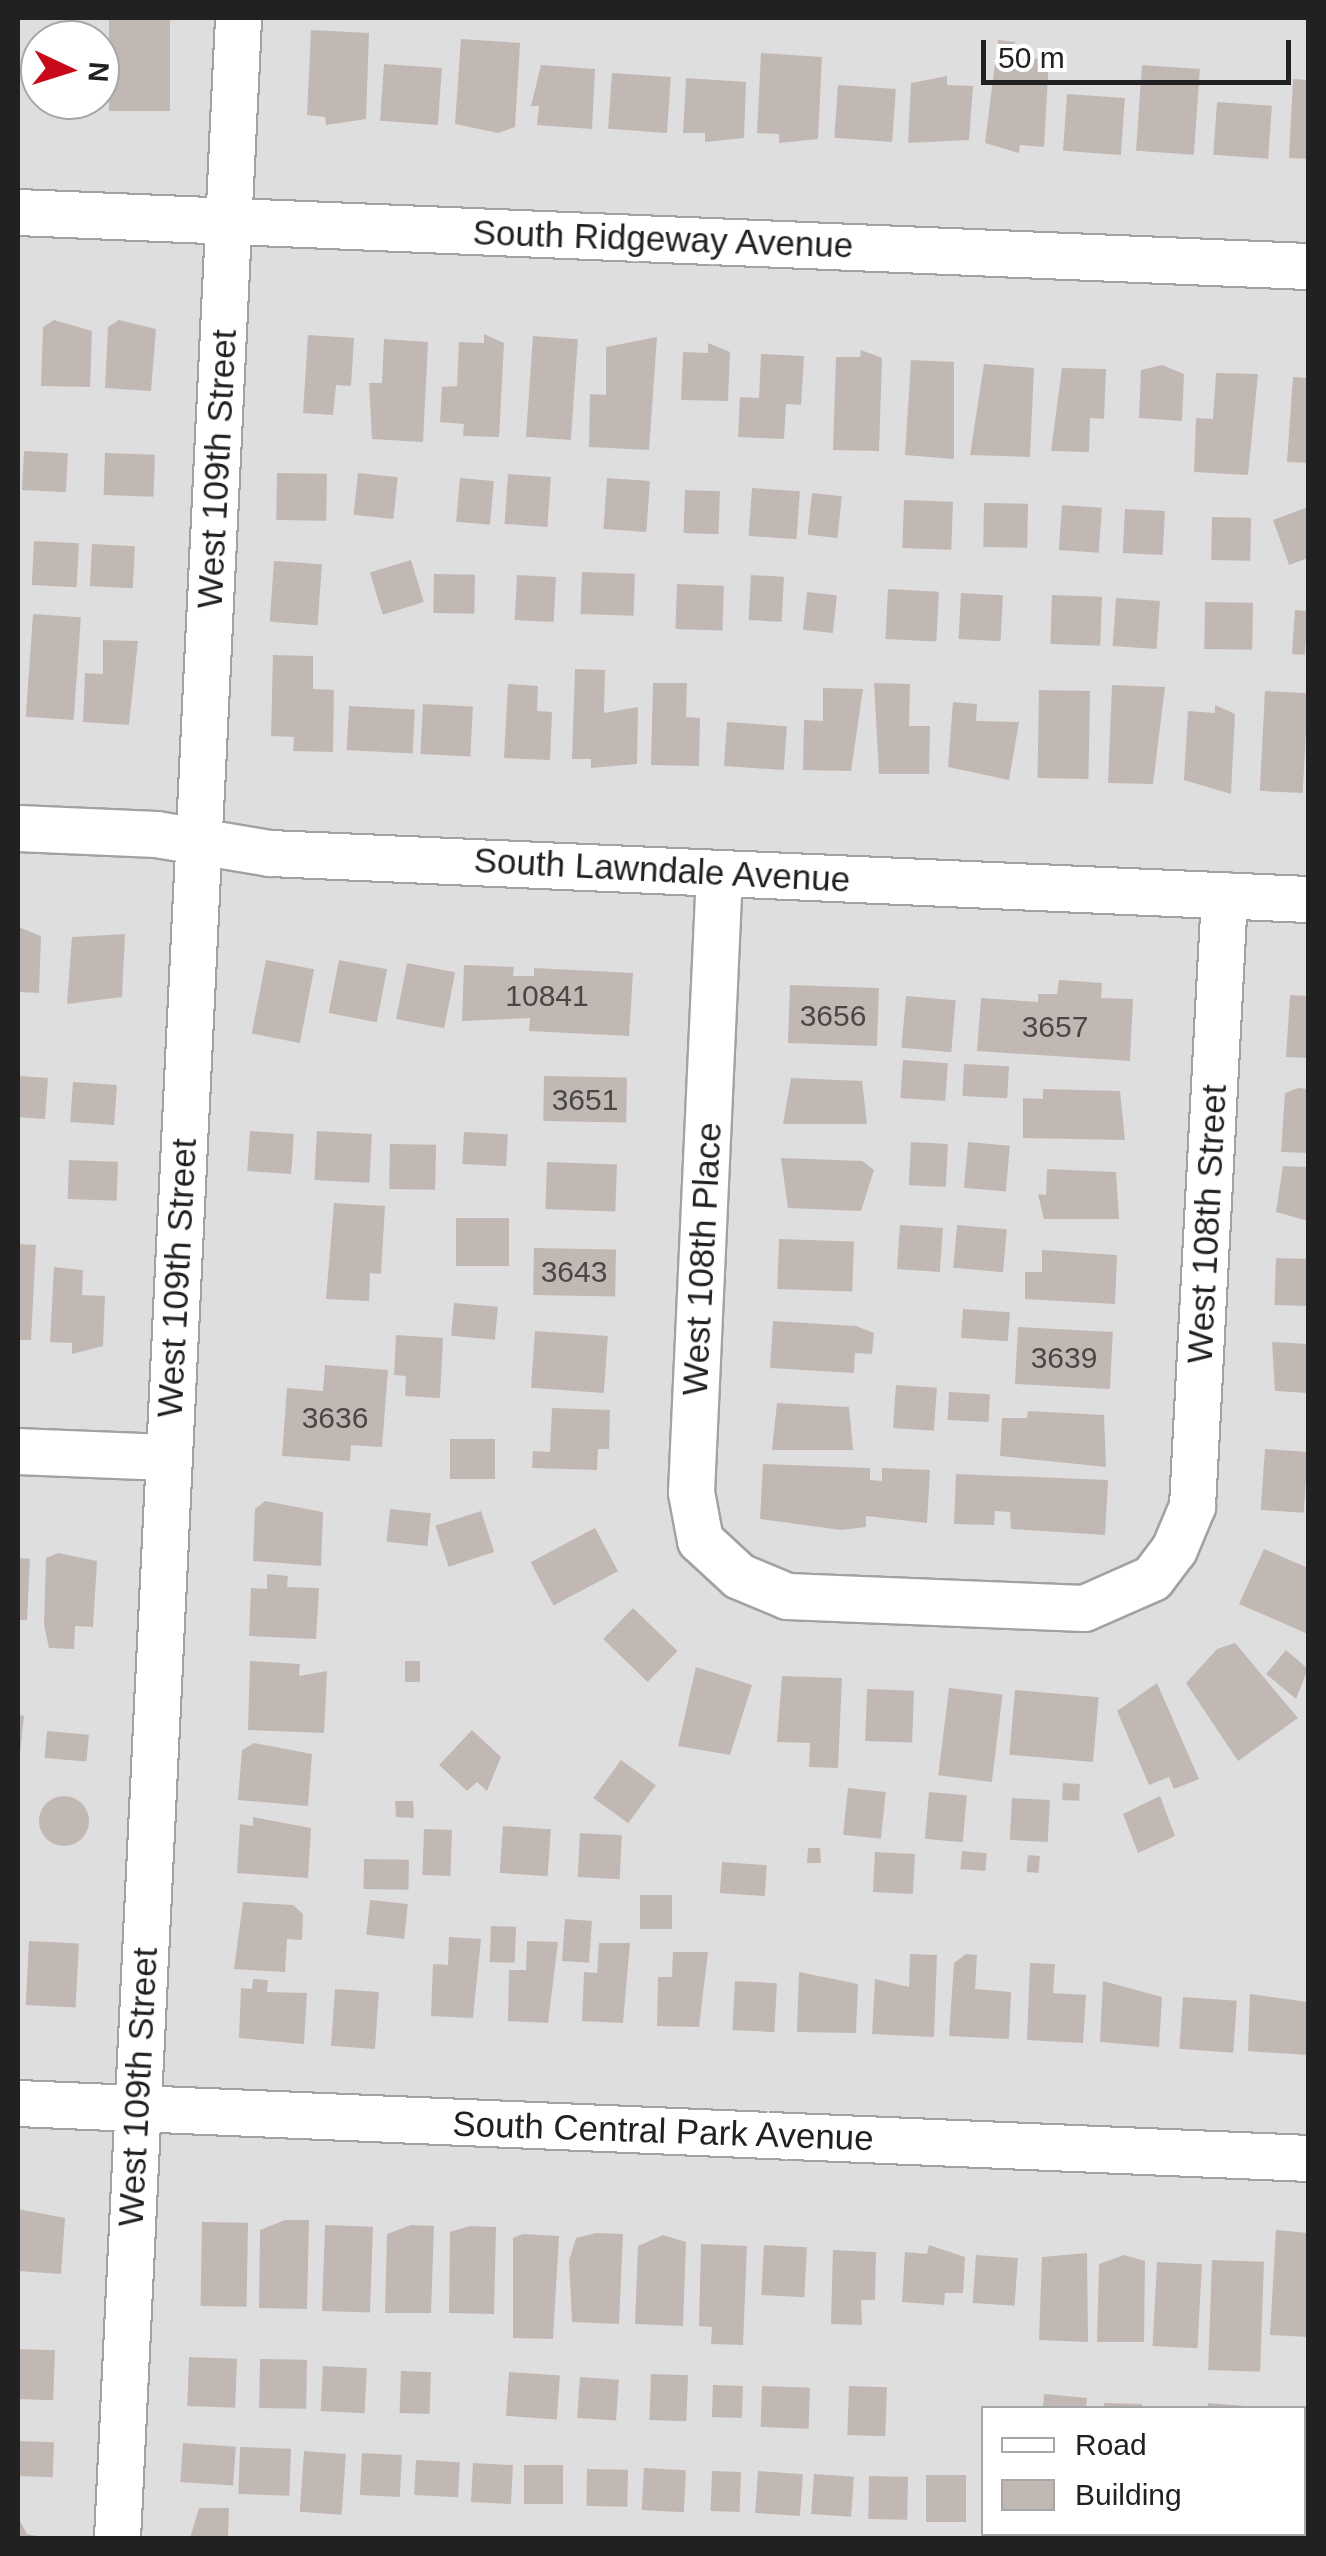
<!DOCTYPE html>
<html>
<head>
<meta charset="utf-8">
<style>
	body { margin:0 }
	#map { position:relative; width:1326px; height:2556px; overflow:hidden; background:#f0ede8; font-family:Arial,sans-serif }
	div>[style] { position:absolute }
	.residential>* { inset:0; background:#dfdede }
	.building>* { inset:0; background:#c1b8b4; transform-origin:0 0 }
	.round { border-radius:50% }
	.roads { filter:drop-shadow(2px 0 #a2a2a2) drop-shadow(-2px 0 #a2a2a2) drop-shadow(0 2px #a2a2a2) drop-shadow(0 -2px #a2a2a2) }
	.minor>* { height:45px; margin:-22.5px; padding:0 22.5px; transform-origin:22.5px; border-radius:22.5px; background:#fff }
	span { translate:-50% -50%; white-space:nowrap; text-align:center; line-height:1.15; -webkit-text-stroke:9px #fff; paint-order:stroke }
	.number-label { font-size:30px; color:#494746 }
	.number-label span { -webkit-text-stroke-width:0 }
	.street-label { font-size:35px; color:#212121 }
	.frame { position:absolute; inset:0; border:20px solid #212121; pointer-events:none }
	.legend { position:absolute; left:981px; top:2406px; width:325px; height:130px; box-sizing:border-box; background:#fff; border:2px solid #a6a6a6; margin:0; padding:12px 18px; list-style:none; font-size:30px; color:#212121 }
	.legend li { display:flex; align-items:center; gap:20px; height:50px }
	.legend b { width:50px; border:2px solid #a6a6a6 }
	.north { position:absolute; left:20px; top:20px; width:100px; height:100px; box-sizing:border-box; background:#fff; border:2px solid #a6a6a6; border-radius:50%; rotate:94deg; font-size:28px; font-weight:700; line-height:40px; text-align:center; color:#212121 }
	.north::after { content:''; display:block; margin:auto; width:35px; height:45px; background:#c8091a; clip-path:polygon(50% 0,100% 100%,50% 72%,0 100%) }
	.scale { position:absolute; left:981px; top:40px; width:310px; height:45px; box-sizing:border-box; border:5px solid #212121; border-top:0; padding-left:12px; font-size:30px; line-height:35px; white-space:nowrap; color:#212121; -webkit-text-stroke:8px #fff; paint-order:stroke }
</style>
</head>
<body>
<div id="map">
	<div class="residential">
		<i style="clip-path:polygon(evenodd,18px 18px,1308px 18px,1308px 2538px,18px 2538px,18px 18px,40px 40px,100px 40px,100px 100px,40px 100px,40px 40px,18px 18px,984px 2408px,1304px 2408px,1304px 2534px,984px 2534px,984px 2408px)"></i>
	</div>
	<div class="building">
		<i style="left:109px;top:18px;width:61px;height:93px"></i>
		<i style="clip-path:polygon(311px 30px,369px 33px,366px 119px,326px 125px,325px 117px,307px 115px)"></i>
		<i style="clip-path:polygon(461px 39px,520px 43px,515px 127px,498px 133px,455px 124px)"></i>
		<i style="clip-path:polygon(998px 40px,1015px 42px,1015px 58px,1049px 59px,1044px 147px,1020px 145px,1019px 153px,985px 143px)"></i>
		<i style="clip-path:polygon(761px 53px,822px 57px,818px 139px,779px 143px,779px 134px,757px 133px)"></i>
		<i style="left:384px;top:64px;width:58px;height:57px;rotate:4deg"></i>
		<i style="clip-path:polygon(541px 65px,595px 69px,592px 129px,537px 125px,539px 106px,531px 106px)"></i>
		<i style="left:1142px;top:65px;width:58px;height:86px;rotate:4deg"></i>
		<i style="left:612px;top:73px;width:59px;height:56px;rotate:4deg"></i>
		<i style="clip-path:polygon(947px 76px,947px 85px,973px 86px,969px 140px,908px 143px,911px 83px)"></i>
		<i style="clip-path:polygon(686px 78px,746px 82px,744px 138px,705px 142px,705px 133px,683px 133px)"></i>
		<i style="clip-path:polygon(1293px 79px,1308px 80px,1308px 159px,1289px 158px)"></i>
		<i style="left:838px;top:85px;width:58px;height:53px;rotate:4deg"></i>
		<i style="left:1067px;top:94px;width:58px;height:57px;rotate:4deg"></i>
		<i style="clip-path:polygon(38px 100px,91px 100px,91px 103px,53px 113px)"></i>
		<i style="left:1217px;top:102px;width:55px;height:53px;rotate:4deg"></i>
		<i style="clip-path:polygon(54px 320px,92px 331px,90px 387px,41px 386px,43px 327px)"></i>
		<i style="clip-path:polygon(119px 320px,156px 329px,151px 391px,105px 388px,108px 327px)"></i>
		<i style="clip-path:polygon(484px 334px,504px 343px,499px 437px,463px 436px,464px 424px,440px 422px,442px 387px,457px 386px,459px 342px,484px 343px)"></i>
		<i style="clip-path:polygon(308px 335px,354px 338px,351px 386px,336px 385px,333px 415px,303px 413px)"></i>
		<i style="left:533px;top:336px;width:45px;height:101px;rotate:4deg"></i>
		<i style="clip-path:polygon(657px 337px,649px 450px,589px 447px,590px 394px,606px 395px,606px 347px)"></i>
		<i style="clip-path:polygon(384px 339px,428px 342px,423px 442px,372px 439px,369px 383px,382px 383px)"></i>
		<i style="clip-path:polygon(708px 343px,730px 352px,728px 401px,681px 400px,683px 352px,708px 353px)"></i>
		<i style="clip-path:polygon(861px 350px,882px 358px,879px 451px,833px 450px,836px 357px,860px 357px)"></i>
		<i style="clip-path:polygon(761px 354px,804px 356px,801px 405px,786px 404px,784px 439px,738px 437px,740px 397px,759px 398px)"></i>
		<i style="clip-path:polygon(911px 360px,954px 362px,954px 459px,905px 455px)"></i>
		<i style="clip-path:polygon(984px 364px,1034px 368px,1030px 457px,970px 455px)"></i>
		<i style="clip-path:polygon(1162px 365px,1184px 374px,1182px 421px,1139px 418px,1141px 370px)"></i>
		<i style="clip-path:polygon(1062px 368px,1106px 369px,1104px 419px,1090px 418px,1089px 452px,1051px 451px)"></i>
		<i style="clip-path:polygon(1216px 373px,1258px 374px,1248px 475px,1194px 472px,1196px 418px,1213px 419px)"></i>
		<i style="clip-path:polygon(1293px 377px,1308px 378px,1308px 463px,1287px 462px)"></i>
		<i style="left:24px;top:451px;width:44px;height:39px;rotate:3deg"></i>
		<i style="left:105px;top:453px;width:50px;height:42px;rotate:2deg"></i>
		<i style="left:277px;top:473px;width:50px;height:47px;rotate:1deg"></i>
		<i style="left:358px;top:473px;width:40px;height:42px;rotate:6deg"></i>
		<i style="left:508px;top:474px;width:43px;height:50px;rotate:4deg"></i>
		<i style="left:460px;top:478px;width:34px;height:44px;rotate:5deg"></i>
		<i style="left:607px;top:478px;width:43px;height:51px;rotate:4deg"></i>
		<i style="left:752px;top:488px;width:48px;height:48px;rotate:4deg"></i>
		<i style="left:685px;top:490px;width:35px;height:43px;rotate:2deg"></i>
		<i style="left:812px;top:493px;width:30px;height:42px;rotate:6deg"></i>
		<i style="left:904px;top:500px;width:49px;height:48px;rotate:2deg"></i>
		<i style="left:984px;top:503px;width:44px;height:44px;rotate:1deg"></i>
		<i style="left:1062px;top:505px;width:40px;height:45px;rotate:4deg"></i>
		<i style="clip-path:polygon(1308px 507px,1308px 558px,1289px 565px,1273px 520px)"></i>
		<i style="left:1125px;top:509px;width:40px;height:44px;rotate:3deg"></i>
		<i style="left:1212px;top:517px;width:39px;height:43px;rotate:1deg"></i>
		<i style="left:34px;top:541px;width:45px;height:44px;rotate:3deg"></i>
		<i style="left:92px;top:544px;width:43px;height:42px;rotate:3deg"></i>
		<i style="left:411px;top:560px;width:44px;height:43px;rotate:73deg"></i>
		<i style="left:274px;top:561px;width:48px;height:61px;rotate:4deg"></i>
		<i style="left:582px;top:572px;width:53px;height:42px;rotate:2deg"></i>
		<i style="left:434px;top:574px;width:41px;height:39px;rotate:1deg"></i>
		<i style="left:517px;top:575px;width:39px;height:45px;rotate:3deg"></i>
		<i style="left:751px;top:575px;width:33px;height:45px;rotate:3deg"></i>
		<i style="left:677px;top:584px;width:47px;height:45px;rotate:2deg"></i>
		<i style="left:888px;top:589px;width:51px;height:50px;rotate:3deg"></i>
		<i style="left:807px;top:592px;width:30px;height:38px;rotate:6deg"></i>
		<i style="left:961px;top:593px;width:42px;height:46px;rotate:3deg"></i>
		<i style="left:1052px;top:595px;width:50px;height:49px;rotate:2deg"></i>
		<i style="left:1116px;top:598px;width:44px;height:48px;rotate:4deg"></i>
		<i style="left:1205px;top:602px;width:48px;height:47px;rotate:1deg"></i>
		<i style="left:1295px;top:610px;width:13px;height:44px;rotate:4deg"></i>
		<i style="left:33px;top:614px;width:48px;height:103px;rotate:4deg"></i>
		<i style="clip-path:polygon(103px 640px,138px 641px,129px 725px,83px 722px,85px 673px,103px 674px)"></i>
		<i style="clip-path:polygon(273px 655px,313px 656px,313px 689px,334px 690px,333px 752px,293px 751px,294px 737px,271px 736px)"></i>
		<i style="clip-path:polygon(575px 669px,605px 670px,604px 713px,638px 707px,637px 764px,591px 768px,591px 759px,572px 759px)"></i>
		<i style="clip-path:polygon(653px 683px,687px 683px,686px 717px,700px 718px,699px 766px,651px 765px)"></i>
		<i style="clip-path:polygon(874px 683px,910px 684px,909px 726px,930px 726px,929px 774px,879px 774px)"></i>
		<i style="clip-path:polygon(508px 684px,538px 686px,537px 711px,552px 712px,550px 760px,504px 758px)"></i>
		<i style="clip-path:polygon(1112px 685px,1165px 687px,1153px 784px,1108px 783px)"></i>
		<i style="clip-path:polygon(823px 688px,863px 689px,851px 771px,803px 770px,804px 720px,823px 721px)"></i>
		<i style="left:1039px;top:690px;width:51px;height:88px;rotate:1deg"></i>
		<i style="left:1265px;top:691px;width:43px;height:100px;rotate:3deg"></i>
		<i style="clip-path:polygon(953px 702px,977px 704px,976px 721px,1019px 722px,1009px 780px,948px 767px)"></i>
		<i style="left:423px;top:704px;width:50px;height:50px;rotate:3deg"></i>
		<i style="clip-path:polygon(1215px 705px,1235px 714px,1231px 794px,1184px 780px,1188px 711px,1215px 713px)"></i>
		<i style="left:349px;top:706px;width:66px;height:44px;rotate:3deg"></i>
		<i style="left:727px;top:722px;width:60px;height:44px;rotate:4deg"></i>
		<i style="clip-path:polygon(18px 927px,41px 936px,39px 993px,18px 992px)"></i>
		<i style="clip-path:polygon(125px 934px,122px 997px,67px 1004px,72px 937px)"></i>
		<i style="left:266px;top:960px;width:49px;height:75px;rotate:11deg"></i>
		<i style="left:339px;top:960px;width:49px;height:54px;rotate:11deg"></i>
		<i style="left:407px;top:963px;width:49px;height:57px;rotate:11deg"></i>
		<i style="clip-path:polygon(464px 965px,514px 967px,513px 976px,534px 976px,534px 968px,633px 973px,629px 1036px,529px 1031px,530px 1018px,462px 1021px)"></i>
		<i style="clip-path:polygon(1059px 980px,1102px 983px,1101px 998px,1133px 999px,1130px 1061px,977px 1051px,981px 998px,1038px 1002px,1038px 994px,1057px 994px)"></i>
		<i style="left:790px;top:985px;width:89px;height:58px;rotate:2deg"></i>
		<i style="clip-path:polygon(1290px 995px,1308px 996px,1308px 1058px,1286px 1057px)"></i>
		<i style="left:906px;top:996px;width:50px;height:52px;rotate:5deg"></i>
		<i style="left:903px;top:1060px;width:45px;height:38px;rotate:4deg"></i>
		<i style="left:964px;top:1064px;width:45px;height:32px;rotate:3deg"></i>
		<i style="left:19px;top:1076px;width:29px;height:41px;rotate:4deg"></i>
		<i style="left:544px;top:1076px;width:83px;height:45px;rotate:1deg"></i>
		<i style="clip-path:polygon(791px 1078px,862px 1081px,867px 1124px,783px 1124px)"></i>
		<i style="left:73px;top:1082px;width:44px;height:40px;rotate:4deg"></i>
		<i style="clip-path:polygon(1298px 1088px,1308px 1089px,1308px 1153px,1281px 1152px,1285px 1093px)"></i>
		<i style="clip-path:polygon(1043px 1089px,1120px 1091px,1125px 1140px,1023px 1138px,1023px 1098px,1043px 1099px)"></i>
		<i style="left:250px;top:1131px;width:44px;height:40px;rotate:4deg"></i>
		<i style="left:317px;top:1131px;width:55px;height:49px;rotate:3deg"></i>
		<i style="left:464px;top:1132px;width:44px;height:32px;rotate:3deg"></i>
		<i style="left:911px;top:1142px;width:37px;height:43px;rotate:3deg"></i>
		<i style="left:968px;top:1142px;width:42px;height:46px;rotate:5deg"></i>
		<i style="left:390px;top:1144px;width:46px;height:45px;rotate:1deg"></i>
		<i style="clip-path:polygon(781px 1158px,862px 1161px,874px 1170px,861px 1211px,788px 1208px)"></i>
		<i style="left:69px;top:1160px;width:49px;height:39px;rotate:2deg"></i>
		<i style="left:547px;top:1162px;width:70px;height:47px;rotate:2deg"></i>
		<i style="clip-path:polygon(1283px 1166px,1308px 1167px,1308px 1221px,1276px 1212px)"></i>
		<i style="clip-path:polygon(1047px 1169px,1116px 1172px,1119px 1219px,1044px 1219px,1038px 1194px,1046px 1195px)"></i>
		<i style="clip-path:polygon(334px 1203px,385px 1206px,381px 1274px,370px 1273px,369px 1301px,326px 1299px)"></i>
		<i style="left:456px;top:1218px;width:53px;height:48px"></i>
		<i style="left:900px;top:1225px;width:43px;height:44px;rotate:4deg"></i>
		<i style="left:957px;top:1225px;width:50px;height:43px;rotate:5deg"></i>
		<i style="left:779px;top:1239px;width:75px;height:50px;rotate:2deg"></i>
		<i style="clip-path:polygon(18px 1244px,36px 1245px,31px 1340px,18px 1340px)"></i>
		<i style="left:534px;top:1248px;width:82px;height:47px;rotate:1deg"></i>
		<i style="clip-path:polygon(1042px 1250px,1117px 1255px,1115px 1304px,1025px 1299px,1025px 1272px,1042px 1272px)"></i>
		<i style="left:1276px;top:1258px;width:32px;height:47px;rotate:2deg"></i>
		<i style="clip-path:polygon(54px 1267px,83px 1270px,82px 1295px,105px 1296px,103px 1346px,72px 1354px,72px 1343px,50px 1342px)"></i>
		<i style="left:454px;top:1303px;width:44px;height:33px;rotate:5deg"></i>
		<i style="left:963px;top:1309px;width:47px;height:29px;rotate:4deg"></i>
		<i style="clip-path:polygon(773px 1321px,856px 1326px,874px 1333px,872px 1354px,855px 1353px,854px 1373px,770px 1368px)"></i>
		<i style="left:1018px;top:1327px;width:95px;height:57px;rotate:3deg"></i>
		<i style="left:535px;top:1331px;width:73px;height:57px;rotate:4deg"></i>
		<i style="clip-path:polygon(396px 1335px,443px 1338px,440px 1398px,405px 1396px,406px 1376px,394px 1375px)"></i>
		<i style="clip-path:polygon(1272px 1342px,1308px 1344px,1308px 1393px,1275px 1391px)"></i>
		<i style="clip-path:polygon(325px 1365px,388px 1370px,382px 1447px,351px 1445px,350px 1461px,282px 1456px,287px 1388px,323px 1391px)"></i>
		<i style="left:896px;top:1385px;width:41px;height:43px;rotate:4deg"></i>
		<i style="left:949px;top:1392px;width:41px;height:28px;rotate:3deg"></i>
		<i style="clip-path:polygon(777px 1403px,849px 1407px,853px 1450px,772px 1450px)"></i>
		<i style="clip-path:polygon(552px 1408px,610px 1410px,609px 1449px,598px 1449px,597px 1470px,532px 1468px,533px 1451px,550px 1452px)"></i>
		<i style="clip-path:polygon(1028px 1411px,1104px 1415px,1106px 1467px,1000px 1456px,1002px 1418px,1027px 1418px)"></i>
		<i style="left:495px;top:1439px;width:40px;height:45px;rotate:90deg"></i>
		<i style="left:1265px;top:1449px;width:43px;height:61px;rotate:4deg"></i>
		<i style="clip-path:polygon(763px 1464px,870px 1468px,870px 1480px,882px 1481px,882px 1468px,930px 1470px,927px 1523px,866px 1516px,866px 1527px,841px 1530px,760px 1519px)"></i>
		<i style="clip-path:polygon(956px 1474px,1108px 1480px,1105px 1535px,1011px 1529px,1010px 1512px,995px 1511px,994px 1525px,954px 1524px)"></i>
		<i style="clip-path:polygon(265px 1501px,323px 1512px,321px 1566px,253px 1561px,255px 1509px)"></i>
		<i style="left:390px;top:1509px;width:41px;height:33px;rotate:6deg"></i>
		<i style="left:481px;top:1511px;width:43px;height:48px;rotate:72deg"></i>
		<i style="left:595px;top:1528px;width:49px;height:73px;rotate:62deg"></i>
		<i style="clip-path:polygon(1264px 1549px,1308px 1568px,1308px 1634px,1239px 1604px)"></i>
		<i style="clip-path:polygon(58px 1553px,97px 1561px,93px 1627px,75px 1626px,74px 1649px,49px 1648px,44px 1625px,46px 1558px)"></i>
		<i style="clip-path:polygon(18px 1558px,30px 1559px,27px 1620px,18px 1620px)"></i>
		<i style="clip-path:polygon(267px 1574px,288px 1576px,287px 1587px,319px 1588px,316px 1639px,249px 1636px,251px 1588px,267px 1589px)"></i>
		<i style="left:633px;top:1608px;width:62px;height:43px;rotate:44deg"></i>
		<i style="clip-path:polygon(1235px 1643px,1298px 1718px,1238px 1761px,1186px 1683px,1217px 1649px)"></i>
		<i style="clip-path:polygon(1286px 1650px,1308px 1669px,1296px 1699px,1266px 1674px)"></i>
		<i style="clip-path:polygon(250px 1661px,300px 1664px,299px 1676px,327px 1671px,324px 1733px,248px 1730px)"></i>
		<i style="left:405px;top:1661px;width:15px;height:21px"></i>
		<i style="clip-path:polygon(696px 1667px,752px 1685px,730px 1755px,678px 1746px)"></i>
		<i style="clip-path:polygon(782px 1676px,842px 1678px,838px 1768px,809px 1767px,810px 1743px,777px 1742px)"></i>
		<i style="clip-path:polygon(1157px 1683px,1199px 1779px,1174px 1789px,1169px 1777px,1149px 1785px,1117px 1711px)"></i>
		<i style="left:949px;top:1688px;width:54px;height:88px;rotate:7deg"></i>
		<i style="left:867px;top:1689px;width:47px;height:52px;rotate:2deg"></i>
		<i style="left:1015px;top:1690px;width:84px;height:65px;rotate:5deg"></i>
		<i style="clip-path:polygon(18px 1715px,24px 1716px,20px 1754px,18px 1754px)"></i>
		<i style="clip-path:polygon(472px 1730px,501px 1757px,487px 1791px,477px 1782px,467px 1791px,439px 1765px)"></i>
		<i style="left:47px;top:1731px;width:42px;height:27px;rotate:5deg"></i>
		<i style="clip-path:polygon(254px 1743px,312px 1754px,308px 1806px,238px 1800px,242px 1750px)"></i>
		<i style="left:621px;top:1760px;width:43px;height:47px;rotate:36deg"></i>
		<i style="left:1063px;top:1783px;width:17px;height:17px;rotate:3deg"></i>
		<i style="left:848px;top:1788px;width:38px;height:47px;rotate:6deg"></i>
		<i style="left:929px;top:1792px;width:38px;height:47px;rotate:5deg"></i>
		<i class="round" style="left:39px;top:1796px;width:50px;height:50px"></i>
		<i style="clip-path:polygon(1160px 1796px,1175px 1836px,1138px 1853px,1123px 1814px)"></i>
		<i style="left:1012px;top:1798px;width:38px;height:42px;rotate:3deg"></i>
		<i style="clip-path:polygon(395px 1801px,413px 1801px,414px 1818px,396px 1817px)"></i>
		<i style="clip-path:polygon(253px 1817px,311px 1828px,308px 1878px,237px 1873px,240px 1824px,253px 1826px)"></i>
		<i style="left:503px;top:1826px;width:48px;height:47px;rotate:4deg"></i>
		<i style="left:424px;top:1829px;width:28px;height:46px;rotate:2deg"></i>
		<i style="left:580px;top:1833px;width:42px;height:44px;rotate:3deg"></i>
		<i style="clip-path:polygon(808px 1848px,820px 1848px,821px 1863px,807px 1863px)"></i>
		<i style="left:962px;top:1851px;width:25px;height:18px;rotate:5deg"></i>
		<i style="left:875px;top:1852px;width:40px;height:40px;rotate:3deg"></i>
		<i style="left:1028px;top:1855px;width:12px;height:17px;rotate:5deg"></i>
		<i style="left:364px;top:1859px;width:45px;height:30px;rotate:1deg"></i>
		<i style="left:722px;top:1862px;width:45px;height:31px;rotate:4deg"></i>
		<i style="left:640px;top:1895px;width:32px;height:34px"></i>
		<i style="left:370px;top:1900px;width:38px;height:35px;rotate:6deg"></i>
		<i style="clip-path:polygon(243px 1902px,293px 1905px,303px 1914px,302px 1940px,287px 1939px,285px 1972px,234px 1969px)"></i>
		<i style="left:565px;top:1919px;width:27px;height:42px;rotate:4deg"></i>
		<i style="left:491px;top:1926px;width:25px;height:36px;rotate:2deg"></i>
		<i style="clip-path:polygon(449px 1937px,481px 1939px,473px 2018px,431px 2016px,433px 1964px,448px 1965px)"></i>
		<i style="left:29px;top:1941px;width:50px;height:64px;rotate:3deg"></i>
		<i style="clip-path:polygon(527px 1941px,558px 1942px,548px 2023px,508px 2021px,509px 1970px,526px 1970px)"></i>
		<i style="clip-path:polygon(599px 1943px,630px 1943px,623px 2023px,582px 2021px,584px 1972px,597px 1973px)"></i>
		<i style="clip-path:polygon(673px 1952px,708px 1952px,699px 2027px,657px 2026px,658px 1977px,672px 1977px)"></i>
		<i style="clip-path:polygon(910px 1954px,937px 1955px,934px 2037px,872px 2034px,875px 1979px,909px 1987px)"></i>
		<i style="clip-path:polygon(966px 1954px,977px 1955px,975px 1989px,1011px 1992px,1009px 2039px,949px 2036px,954px 1963px)"></i>
		<i style="clip-path:polygon(1030px 1963px,1055px 1964px,1053px 1993px,1086px 1995px,1083px 2043px,1027px 2040px)"></i>
		<i style="clip-path:polygon(799px 1972px,858px 1984px,856px 2033px,797px 2032px)"></i>
		<i style="clip-path:polygon(253px 1979px,268px 1980px,267px 1992px,307px 1993px,304px 2044px,239px 2038px,241px 1988px,252px 1989px)"></i>
		<i style="left:735px;top:1981px;width:42px;height:49px;rotate:3deg"></i>
		<i style="clip-path:polygon(1103px 1981px,1162px 1997px,1159px 2047px,1100px 2042px)"></i>
		<i style="left:335px;top:1989px;width:44px;height:57px;rotate:4deg"></i>
		<i style="clip-path:polygon(1250px 1994px,1308px 2002px,1307px 2055px,1248px 2051px)"></i>
		<i style="left:1183px;top:1997px;width:54px;height:52px;rotate:4deg"></i>
		<i style="clip-path:polygon(18px 2209px,65px 2218px,61px 2274px,18px 2271px)"></i>
		<i style="clip-path:polygon(285px 2220px,309px 2220px,307px 2309px,259px 2308px,260px 2230px)"></i>
		<i style="left:202px;top:2222px;width:46px;height:84px;rotate:1deg"></i>
		<i style="left:325px;top:2225px;width:48px;height:86px;rotate:2deg"></i>
		<i style="clip-path:polygon(411px 2225px,434px 2226px,431px 2313px,385px 2313px,387px 2234px)"></i>
		<i style="clip-path:polygon(470px 2226px,496px 2227px,494px 2314px,449px 2313px,450px 2232px)"></i>
		<i style="clip-path:polygon(1276px 2230px,1308px 2233px,1308px 2337px,1270px 2335px)"></i>
		<i style="clip-path:polygon(596px 2233px,623px 2234px,619px 2324px,572px 2322px,569px 2261px,576px 2238px)"></i>
		<i style="clip-path:polygon(523px 2234px,559px 2236px,553px 2339px,513px 2338px,513px 2238px)"></i>
		<i style="clip-path:polygon(663px 2235px,686px 2242px,683px 2326px,635px 2324px,638px 2246px)"></i>
		<i style="clip-path:polygon(701px 2244px,747px 2246px,743px 2345px,711px 2344px,712px 2327px,699px 2326px)"></i>
		<i style="left:764px;top:2245px;width:43px;height:50px;rotate:3deg"></i>
		<i style="clip-path:polygon(929px 2245px,965px 2257px,963px 2293px,945px 2293px,944px 2305px,902px 2302px,905px 2252px,927px 2254px)"></i>
		<i style="clip-path:polygon(833px 2250px,876px 2252px,875px 2300px,861px 2300px,862px 2325px,831px 2324px)"></i>
		<i style="clip-path:polygon(1087px 2253px,1088px 2342px,1039px 2340px,1042px 2257px)"></i>
		<i style="left:976px;top:2255px;width:42px;height:48px;rotate:4deg"></i>
		<i style="clip-path:polygon(1124px 2255px,1145px 2261px,1144px 2342px,1097px 2342px,1099px 2264px)"></i>
		<i style="left:1212px;top:2260px;width:52px;height:110px;rotate:2deg"></i>
		<i style="left:1157px;top:2262px;width:45px;height:84px;rotate:3deg"></i>
		<i style="left:18px;top:2349px;width:37px;height:50px;rotate:2deg"></i>
		<i style="left:189px;top:2357px;width:48px;height:49px;rotate:2deg"></i>
		<i style="left:260px;top:2359px;width:47px;height:49px;rotate:1deg"></i>
		<i style="left:323px;top:2366px;width:44px;height:45px;rotate:3deg"></i>
		<i style="left:401px;top:2371px;width:30px;height:42px;rotate:2deg"></i>
		<i style="left:509px;top:2372px;width:51px;height:44px;rotate:4deg"></i>
		<i style="left:651px;top:2374px;width:37px;height:46px;rotate:2deg"></i>
		<i style="left:580px;top:2377px;width:39px;height:41px;rotate:4deg"></i>
		<i style="left:713px;top:2385px;width:30px;height:32px;rotate:2deg"></i>
		<i style="left:762px;top:2386px;width:48px;height:41px;rotate:2deg"></i>
		<i style="left:849px;top:2386px;width:38px;height:49px;rotate:2deg"></i>
		<i style="clip-path:polygon(1044px 2394px,1087px 2398px,1086px 2408px,1043px 2408px)"></i>
		<i style="clip-path:polygon(1104px 2403px,1142px 2404px,1142px 2408px,1104px 2408px)"></i>
		<i style="clip-path:polygon(1208px 2403px,1246px 2406px,1246px 2408px,1208px 2408px)"></i>
		<i style="left:1304px;top:2408px;width:4px;height:45px"></i>
		<i style="left:18px;top:2441px;width:36px;height:35px;rotate:2deg"></i>
		<i style="left:183px;top:2443px;width:53px;height:39px;rotate:4deg"></i>
		<i style="left:240px;top:2447px;width:51px;height:47px;rotate:2deg"></i>
		<i style="left:304px;top:2451px;width:42px;height:61px;rotate:4deg"></i>
		<i style="left:362px;top:2453px;width:40px;height:42px;rotate:3deg"></i>
		<i style="left:416px;top:2460px;width:44px;height:35px;rotate:3deg"></i>
		<i style="left:473px;top:2463px;width:40px;height:39px;rotate:3deg"></i>
		<i style="left:524px;top:2465px;width:39px;height:39px"></i>
		<i style="left:644px;top:2468px;width:42px;height:42px;rotate:3deg"></i>
		<i style="left:587px;top:2469px;width:41px;height:37px;rotate:1deg"></i>
		<i style="left:712px;top:2471px;width:29px;height:40px;rotate:2deg"></i>
		<i style="left:758px;top:2471px;width:45px;height:42px;rotate:4deg"></i>
		<i style="left:814px;top:2474px;width:40px;height:40px;rotate:4deg"></i>
		<i style="left:926px;top:2475px;width:40px;height:47px"></i>
		<i style="left:869px;top:2476px;width:39px;height:43px;rotate:1deg"></i>
		<i style="clip-path:polygon(199px 2508px,229px 2508px,228px 2538px,190px 2538px)"></i>
		<i style="clip-path:polygon(18px 2517px,27px 2534px,47px 2538px,18px 2538px)"></i>
	</div>
	<div class="roads">
		<div class="minor">
			<i style="left:18px;top:212px;width:1291px;rotate:2.4deg"></i>
			<i style="left:18px;top:828px;width:138px;rotate:2.5deg"></i>
			<i style="left:156px;top:834px;width:116px;rotate:9.5deg"></i>
			<i style="left:270px;top:853px;width:1039px;rotate:2.54deg"></i>
			<i style="left:719px;top:873px;width:620px;rotate:92.59deg"></i>
			<i style="left:691px;top:1492px;width:49px;rotate:79.4deg"></i>
			<i style="left:700px;top:1540px;width:53px;rotate:42.7deg"></i>
			<i style="left:739px;top:1576px;width:52px;rotate:22.6deg"></i>
			<i style="left:787px;top:1596px;width:297px;rotate:2.3deg"></i>
			<i style="left:1084px;top:1608px;width:74px;rotate:-23.8deg"></i>
			<i style="left:1152px;top:1578px;width:36px;rotate:-53deg"></i>
			<i style="left:1174px;top:1549px;width:47px;rotate:-67.3deg"></i>
			<i style="left:1192px;top:1506px;width:612px;rotate:-87deg"></i>
			<i style="left:18px;top:1451px;width:151px;rotate:2.3deg"></i>
			<i style="left:18px;top:2103px;width:1291px;rotate:2.44deg"></i>
			<i style="left:117px;top:2538px;width:2523px;rotate:-87.25deg"></i>
		</div>
	</div>
	<div class="number-label">
		<span style="left:547px;top:996px">10841</span>
		<span style="left:833px;top:1016px">3656</span>
		<span style="left:1055px;top:1027px">3657</span>
		<span style="left:585px;top:1100px">3651</span>
		<span style="left:574px;top:1272px">3643</span>
		<span style="left:1064px;top:1358px">3639</span>
		<span style="left:335px;top:1418px">3636</span>
	</div>
	<div class="street-label">
		<span style="left:663px;top:239px;rotate:2deg">South Ridgeway Avenue</span>
		<span style="left:217px;top:469px;rotate:-87deg">West 109th Street</span>
		<span style="left:662px;top:870px;rotate:3deg">South Lawndale Avenue</span>
		<span style="left:1207px;top:1224px;rotate:-87deg">West 108th Street</span>
		<span style="left:702px;top:1259px;rotate:-87deg">West 108th Place</span>
		<span style="left:177px;top:1278px;rotate:-87deg">West 109th Street</span>
		<span style="left:138px;top:2087px;rotate:-87deg">West 109th Street</span>
		<span style="left:663px;top:2131px;rotate:2deg">South Central Park Avenue</span>
	</div>
	<div class="frame"></div>
	<ul class="legend">
	<li><b style="height:12px;background:#fff"></b>Road</li>
	<li><b style="height:28px;background:#c1b8b4"></b>Building</li>
	</ul>
	<div class="north">N</div>
	<div class="scale">50 m</div>
</div>
</body>
</html>
